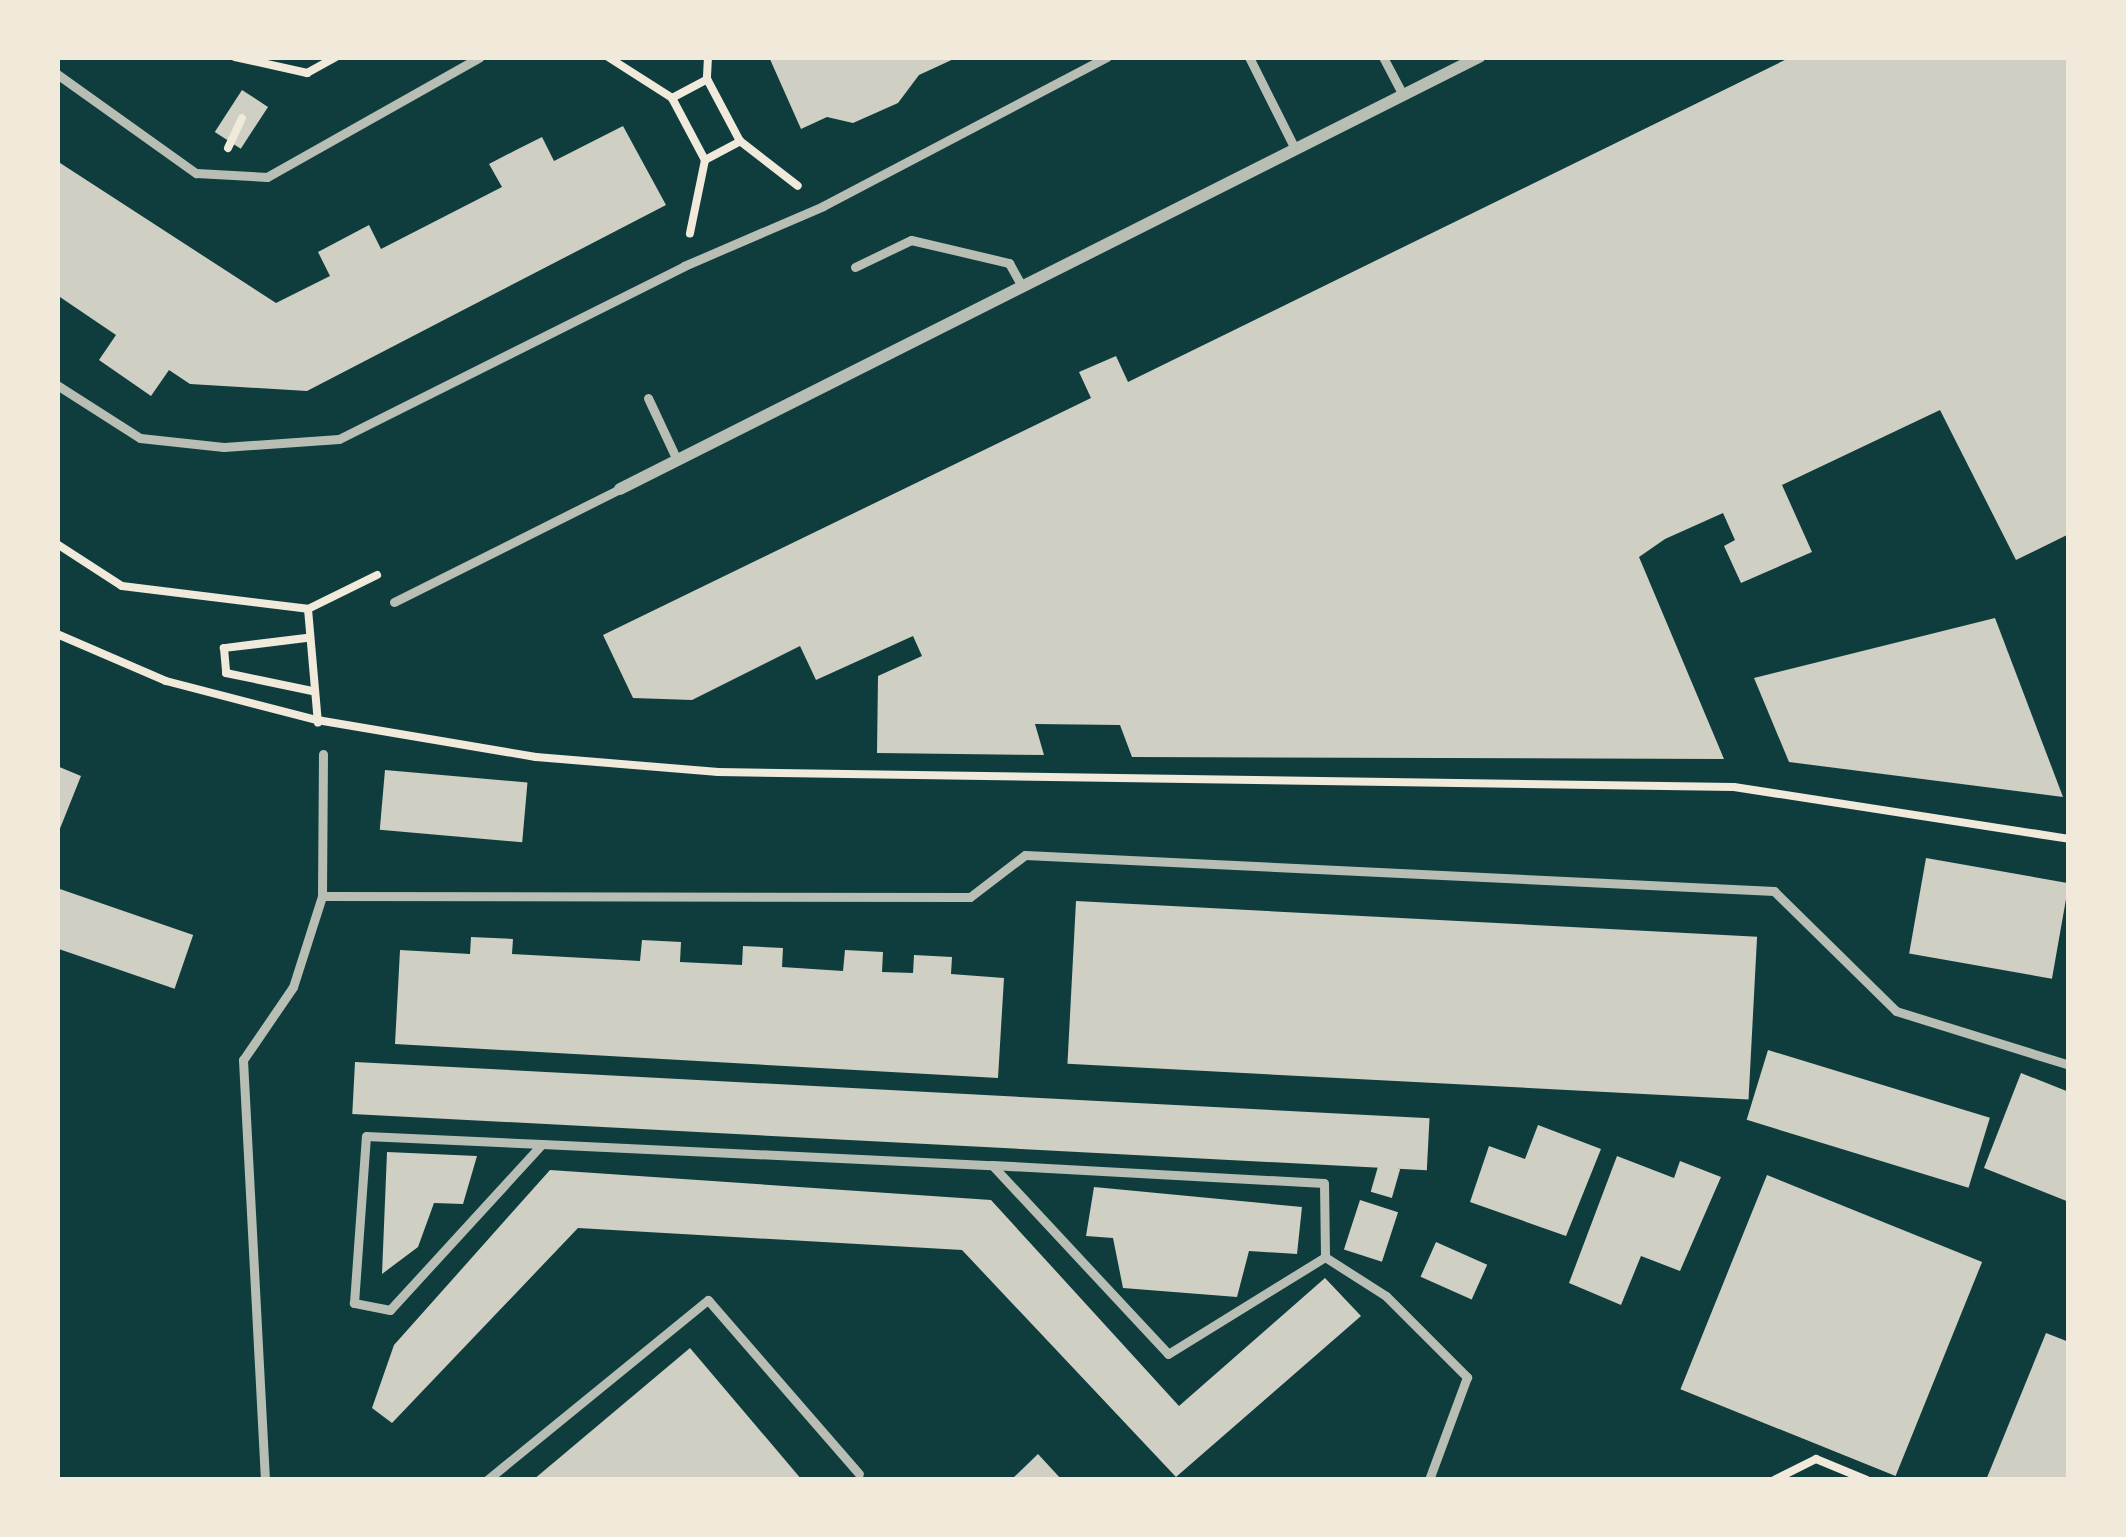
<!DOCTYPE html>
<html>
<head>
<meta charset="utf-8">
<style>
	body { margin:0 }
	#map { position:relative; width:2126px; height:1537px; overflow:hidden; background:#0f3d3e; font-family:Barlow,sans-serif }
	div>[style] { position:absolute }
	.building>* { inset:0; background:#cfcfc3; transform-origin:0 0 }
	.path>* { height:8px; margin:-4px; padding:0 4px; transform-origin:4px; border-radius:4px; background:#f1e9da }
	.service>* { height:9px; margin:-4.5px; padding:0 4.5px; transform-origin:4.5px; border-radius:4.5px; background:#b8beb3 }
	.minor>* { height:12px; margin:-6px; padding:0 6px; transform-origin:6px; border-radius:6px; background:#b8beb3 }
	span { translate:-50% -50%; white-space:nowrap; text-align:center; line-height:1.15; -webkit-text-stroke:12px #f1e9da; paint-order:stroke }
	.frame { position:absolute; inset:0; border:60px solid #f1e9da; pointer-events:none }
</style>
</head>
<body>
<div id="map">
	<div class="building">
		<i style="clip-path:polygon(769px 57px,958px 57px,919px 75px,898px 103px,853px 123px,827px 117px,801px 129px)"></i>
		<i style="clip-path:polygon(1791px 57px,2069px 57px,2069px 534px,2016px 560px,1940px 410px,1782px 485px,1812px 552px,1741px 583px,1724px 546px,1735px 540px,1723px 513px,1665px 539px,1639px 557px,1724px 759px,1132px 757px,1120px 725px,1035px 724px,1044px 755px,877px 753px,878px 676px,922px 656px,913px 636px,816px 680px,800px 646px,692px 700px,633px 698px,603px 635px,1091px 398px,1079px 372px,1116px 356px,1128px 382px)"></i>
		<i style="left:242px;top:90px;width:31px;height:50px;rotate:33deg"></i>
		<i style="clip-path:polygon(623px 126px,666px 205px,307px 391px,190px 384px,169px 370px,151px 396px,99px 360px,116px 335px,57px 295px,57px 161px,276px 303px,330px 276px,318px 252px,369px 225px,381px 249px,502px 187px,489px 164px,516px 150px,542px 137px,554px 161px)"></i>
		<i style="clip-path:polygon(1995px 618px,2063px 797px,1789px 762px,1754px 678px)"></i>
		<i style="clip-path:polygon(57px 766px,81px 776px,57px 836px)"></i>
		<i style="left:385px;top:770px;width:143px;height:60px;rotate:5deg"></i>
		<i style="left:1926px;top:858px;width:145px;height:97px;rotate:10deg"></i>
		<i style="left:57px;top:888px;width:144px;height:57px;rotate:19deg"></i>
		<i style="left:1076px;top:901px;width:682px;height:163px;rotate:3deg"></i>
		<i style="clip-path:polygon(471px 937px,513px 939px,512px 954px,640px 961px,642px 940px,681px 942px,680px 962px,742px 965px,743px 946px,783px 948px,782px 967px,843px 971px,845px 950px,883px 952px,882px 972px,913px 973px,914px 955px,952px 957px,951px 974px,1004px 978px,998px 1078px,395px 1044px,400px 950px,470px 954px)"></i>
		<i style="left:1768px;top:1050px;width:232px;height:73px;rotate:17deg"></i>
		<i style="left:355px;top:1062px;width:1076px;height:52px;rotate:3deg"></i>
		<i style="clip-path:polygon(2021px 1073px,2069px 1092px,2069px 1202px,1984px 1168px)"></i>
		<i style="clip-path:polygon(1538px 1125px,1601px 1149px,1566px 1236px,1470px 1202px,1489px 1146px,1525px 1159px)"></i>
		<i style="clip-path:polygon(387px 1152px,477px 1156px,463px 1204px,434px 1203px,418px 1247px,382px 1274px)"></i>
		<i style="clip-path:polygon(1617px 1156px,1674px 1178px,1680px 1161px,1721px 1177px,1680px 1271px,1641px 1256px,1621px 1305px,1569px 1283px)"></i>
		<i style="left:1379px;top:1163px;width:22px;height:30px;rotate:16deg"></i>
		<i style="clip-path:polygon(550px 1170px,991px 1200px,1179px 1406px,1325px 1278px,1361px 1316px,1176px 1477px,962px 1250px,578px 1228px,392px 1423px,372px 1408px,394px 1345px)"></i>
		<i style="left:1767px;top:1175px;width:232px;height:231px;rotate:22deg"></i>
		<i style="clip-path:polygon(1094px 1187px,1302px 1207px,1297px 1254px,1249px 1251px,1237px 1297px,1123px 1288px,1113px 1238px,1086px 1236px)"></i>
		<i style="left:1360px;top:1200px;width:40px;height:52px;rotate:18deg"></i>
		<i style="left:1436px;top:1242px;width:56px;height:38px;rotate:24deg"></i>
		<i style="clip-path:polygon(2046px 1333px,2069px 1342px,2069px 1480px,1986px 1480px)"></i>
		<i style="clip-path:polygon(690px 1348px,802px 1480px,533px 1480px)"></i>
		<i style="clip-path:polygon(1038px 1454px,1062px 1480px,1011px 1480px)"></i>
	</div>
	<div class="path">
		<i style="left:235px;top:57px;width:74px;rotate:12.5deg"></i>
		<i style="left:307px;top:73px;width:33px;rotate:-29deg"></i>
		<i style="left:608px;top:57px;width:76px;rotate:32.6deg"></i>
		<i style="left:672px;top:98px;width:70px;rotate:62deg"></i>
		<i style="left:705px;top:160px;width:75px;rotate:101.6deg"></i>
		<i style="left:708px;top:57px;width:22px;rotate:93deg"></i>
		<i style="left:707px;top:79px;width:70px;rotate:62deg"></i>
		<i style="left:740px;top:141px;width:73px;rotate:37.8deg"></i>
		<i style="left:672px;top:98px;width:40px;rotate:-28deg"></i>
		<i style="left:228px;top:148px;width:33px;rotate:-65deg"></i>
		<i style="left:705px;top:160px;width:40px;rotate:-28deg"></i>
		<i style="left:57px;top:544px;width:77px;rotate:32.9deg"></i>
		<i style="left:122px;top:586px;width:187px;rotate:7deg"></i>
		<i style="left:308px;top:609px;width:77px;rotate:-26.2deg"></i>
		<i style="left:308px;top:609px;width:114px;rotate:85deg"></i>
		<i style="left:57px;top:634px;width:119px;rotate:23.3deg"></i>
		<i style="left:166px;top:681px;width:156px;rotate:14.5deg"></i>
		<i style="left:317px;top:720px;width:222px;rotate:9.6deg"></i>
		<i style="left:536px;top:757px;width:183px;rotate:4.7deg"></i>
		<i style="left:718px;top:772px;width:1016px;rotate:0.85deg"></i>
		<i style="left:1734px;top:787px;width:339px;rotate:8.8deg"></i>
		<i style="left:306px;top:638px;width:83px;rotate:173deg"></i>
		<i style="left:224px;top:648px;width:25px;rotate:85deg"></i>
		<i style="left:226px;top:673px;width:88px;rotate:11.8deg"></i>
		<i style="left:1774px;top:1480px;width:47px;rotate:-26.6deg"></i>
		<i style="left:1816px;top:1459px;width:55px;rotate:22.4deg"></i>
	</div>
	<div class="service">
		<i style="left:1249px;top:57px;width:103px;rotate:63.4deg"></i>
		<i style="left:1383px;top:57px;width:43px;rotate:62.2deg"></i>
		<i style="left:57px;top:74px;width:171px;rotate:35.5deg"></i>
		<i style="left:196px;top:173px;width:71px;rotate:3.2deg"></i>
		<i style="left:267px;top:177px;width:244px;rotate:-29.4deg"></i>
		<i style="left:855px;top:267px;width:62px;rotate:-25.7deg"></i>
		<i style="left:911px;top:240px;width:101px;rotate:13.2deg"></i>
		<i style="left:1009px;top:263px;width:26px;rotate:61deg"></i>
		<i style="left:57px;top:385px;width:98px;rotate:32.6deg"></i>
		<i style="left:140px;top:438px;width:84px;rotate:6.1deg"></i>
		<i style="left:224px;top:447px;width:115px;rotate:-4deg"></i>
		<i style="left:339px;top:439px;width:386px;rotate:-26.6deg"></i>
		<i style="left:684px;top:266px;width:151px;rotate:-23.3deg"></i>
		<i style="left:823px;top:206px;width:321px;rotate:-27.7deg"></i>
		<i style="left:648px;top:398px;width:68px;rotate:64.9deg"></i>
		<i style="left:394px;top:602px;width:253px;rotate:-26.6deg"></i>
		<i style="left:322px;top:896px;width:648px;rotate:0.09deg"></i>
		<i style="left:970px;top:897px;width:69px;rotate:-37.4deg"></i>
		<i style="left:1025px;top:855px;width:750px;rotate:2.75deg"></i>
		<i style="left:1774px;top:891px;width:171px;rotate:44.5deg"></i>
		<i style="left:1896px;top:1011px;width:181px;rotate:17.3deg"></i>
		<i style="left:542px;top:1144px;width:225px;rotate:132.5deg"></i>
		<i style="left:390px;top:1310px;width:37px;rotate:-169deg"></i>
		<i style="left:354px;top:1303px;width:167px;rotate:-85.9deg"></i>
		<i style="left:366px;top:1136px;width:176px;rotate:2.6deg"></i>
		<i style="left:542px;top:1144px;width:450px;rotate:2.7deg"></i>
		<i style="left:992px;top:1165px;width:258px;rotate:47deg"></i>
		<i style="left:1168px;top:1354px;width:185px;rotate:-31.7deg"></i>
		<i style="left:1325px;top:1257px;width:72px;rotate:32.6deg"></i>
		<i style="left:1386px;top:1296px;width:115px;rotate:45deg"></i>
		<i style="left:1467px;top:1377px;width:110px;rotate:110.3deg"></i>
		<i style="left:992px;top:1165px;width:332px;rotate:3.1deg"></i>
		<i style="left:1324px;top:1183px;width:74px;rotate:89.2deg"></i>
		<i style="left:265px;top:1480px;width:421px;rotate:-93deg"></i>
		<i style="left:243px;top:1060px;width:88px;rotate:-55.6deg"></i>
		<i style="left:293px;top:987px;width:96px;rotate:-72.3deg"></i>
		<i style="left:322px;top:896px;width:142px;rotate:-89.6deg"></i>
		<i style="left:487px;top:1480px;width:285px;rotate:-39.2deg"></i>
		<i style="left:708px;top:1300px;width:230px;rotate:49deg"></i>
	</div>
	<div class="minor">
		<i style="left:620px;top:489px;width:962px;rotate:-26.7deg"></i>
	</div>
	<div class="frame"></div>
</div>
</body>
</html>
